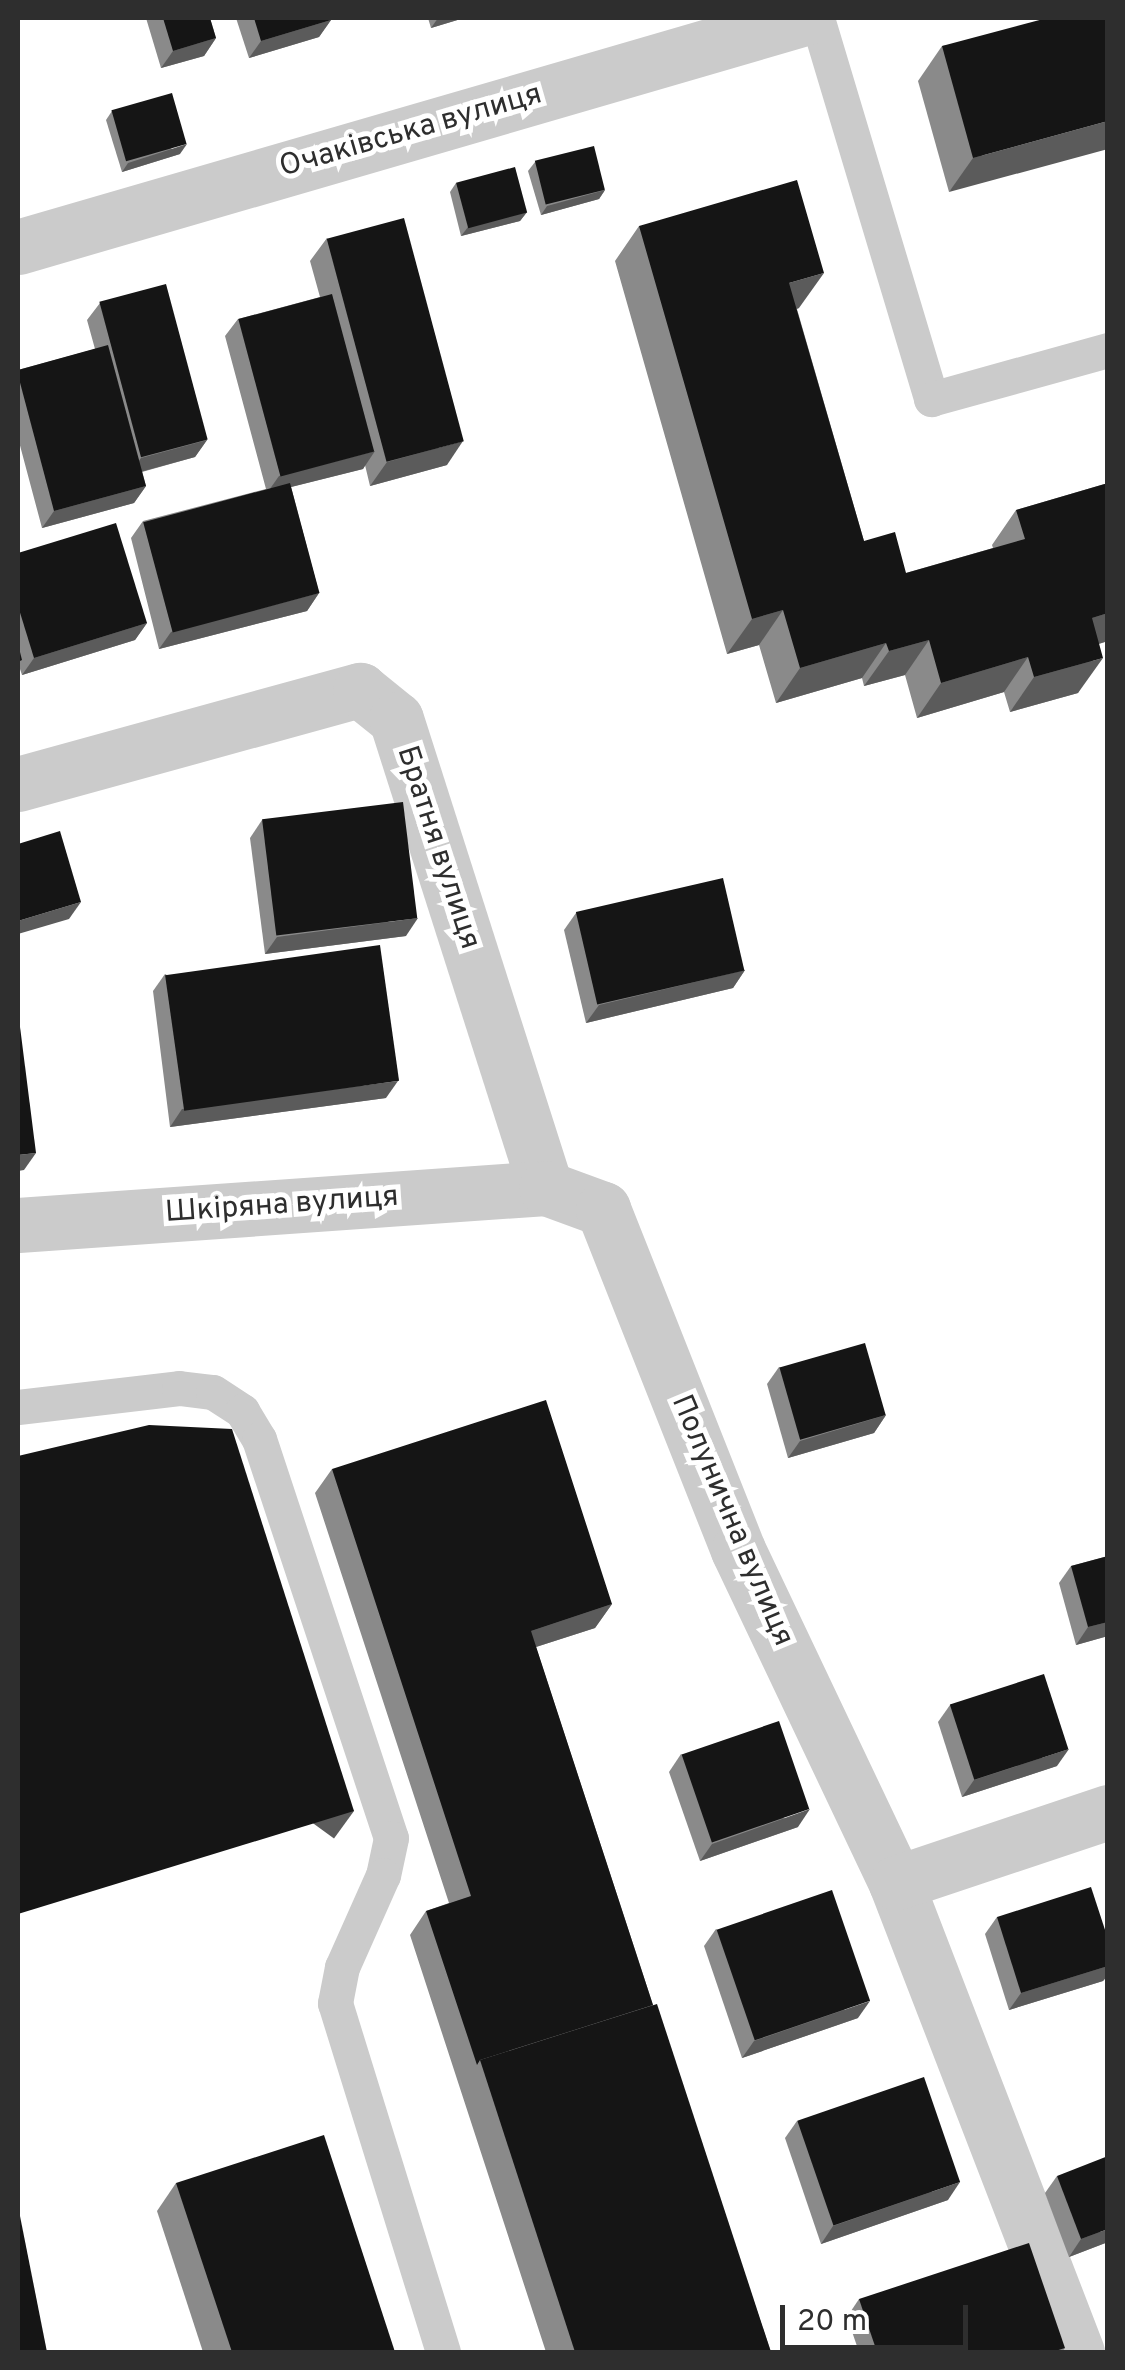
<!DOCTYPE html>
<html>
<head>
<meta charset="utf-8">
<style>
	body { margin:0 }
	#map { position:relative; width:1125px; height:2370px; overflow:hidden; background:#fff; font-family:Overpass,sans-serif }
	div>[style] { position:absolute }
	.lane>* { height:35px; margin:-17.5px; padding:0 17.5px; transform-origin:17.5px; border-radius:17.5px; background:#cbcbcb }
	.street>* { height:55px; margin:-27.5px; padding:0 27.5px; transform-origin:27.5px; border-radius:27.5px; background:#cbcbcb }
	.wall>* { inset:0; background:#8a8a8a }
	.shaded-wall>* { inset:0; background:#5b5b5b; transform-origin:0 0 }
	.building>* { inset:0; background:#151515; transform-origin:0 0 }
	span { translate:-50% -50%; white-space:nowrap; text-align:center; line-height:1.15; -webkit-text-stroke:10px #fff; paint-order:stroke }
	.street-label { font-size:30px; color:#2e2e2e }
	.frame { position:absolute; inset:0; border:20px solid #2e2e2e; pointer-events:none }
	.scale { position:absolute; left:780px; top:2305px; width:188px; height:45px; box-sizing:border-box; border:5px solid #2e2e2e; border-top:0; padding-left:12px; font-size:30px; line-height:35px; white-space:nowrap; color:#2e2e2e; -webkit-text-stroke:8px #fff; paint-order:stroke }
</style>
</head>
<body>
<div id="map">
	<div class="lane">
		<i style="left:817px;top:18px;width:398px;rotate:73.3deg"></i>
		<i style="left:931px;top:399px;width:184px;rotate:-15.5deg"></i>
		<i style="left:18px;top:1407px;width:162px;rotate:-6.7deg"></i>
		<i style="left:179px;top:1388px;width:34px;rotate:7deg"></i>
		<i style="left:213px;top:1392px;width:35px;rotate:33deg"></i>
		<i style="left:242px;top:1411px;width:33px;rotate:59deg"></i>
		<i style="left:259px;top:1439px;width:420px;rotate:71.7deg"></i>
		<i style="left:391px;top:1838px;width:38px;rotate:102deg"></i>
		<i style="left:383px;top:1875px;width:101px;rotate:114deg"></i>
		<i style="left:342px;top:1967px;width:37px;rotate:101deg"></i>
		<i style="left:335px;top:2003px;width:365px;rotate:72.8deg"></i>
	</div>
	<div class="street">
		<i style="left:18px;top:247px;width:820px;rotate:-16.22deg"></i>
		<i style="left:18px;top:784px;width:355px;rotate:-15.4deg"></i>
		<i style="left:360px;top:690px;width:46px;rotate:38.9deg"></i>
		<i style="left:396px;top:719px;width:492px;rotate:72.3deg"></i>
		<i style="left:18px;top:1225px;width:529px;rotate:-4.01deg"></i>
		<i style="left:546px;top:1188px;width:61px;rotate:20.2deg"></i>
		<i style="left:603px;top:1209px;width:367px;rotate:68.4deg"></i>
		<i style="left:738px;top:1550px;width:369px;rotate:64.6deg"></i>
		<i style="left:896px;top:1883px;width:503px;rotate:68.9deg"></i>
		<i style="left:896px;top:1883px;width:224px;rotate:-18.5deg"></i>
	</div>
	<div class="wall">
		<i style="clip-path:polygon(146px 18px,210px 18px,216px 38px,204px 56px,161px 68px)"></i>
		<i style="clip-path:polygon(236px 18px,331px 18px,331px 20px,319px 37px,249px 58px)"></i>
		<i style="clip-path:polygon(428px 18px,464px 18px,431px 28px)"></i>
		<i style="clip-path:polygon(1108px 18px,949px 192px,918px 81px,942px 46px)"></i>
		<i style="clip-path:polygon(112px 111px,180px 154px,122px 172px,106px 120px)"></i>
		<i style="clip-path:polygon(535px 162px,605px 190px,599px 199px,541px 215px,528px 171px)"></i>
		<i style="clip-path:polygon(456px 183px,527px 212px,520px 221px,461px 236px,450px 192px)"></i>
		<i style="clip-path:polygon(639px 226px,799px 308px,797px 309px,864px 541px,906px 573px,993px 548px,992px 545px,1016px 510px,1108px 483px,1108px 641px,1099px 644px,1078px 693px,1010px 712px,1004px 692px,917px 718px,905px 675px,864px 686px,862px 678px,776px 703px,759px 645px,727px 654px,615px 261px)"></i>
		<i style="clip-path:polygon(327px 238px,447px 465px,370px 486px,365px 465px,363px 469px,291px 487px,319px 593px,307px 611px,159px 649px,131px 538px,143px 521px,266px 489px,225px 336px,238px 319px,320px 297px,310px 261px)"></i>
		<i style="clip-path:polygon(100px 303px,207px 440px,195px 457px,142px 472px,146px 486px,134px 503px,42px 528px,18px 438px,18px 370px,95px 349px,87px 320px)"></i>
		<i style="clip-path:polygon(18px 553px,147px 623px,135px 640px,22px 675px,19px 666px,18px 667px)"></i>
		<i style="clip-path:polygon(262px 820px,406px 936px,265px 954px,250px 838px)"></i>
		<i style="clip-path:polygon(576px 913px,745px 970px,733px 988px,586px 1023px,564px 930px)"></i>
		<i style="clip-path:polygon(165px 974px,386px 1098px,170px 1127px,153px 991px)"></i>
		<i style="clip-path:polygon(779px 1367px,886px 1415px,874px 1433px,788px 1458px,767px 1384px)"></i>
		<i style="clip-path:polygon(332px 1469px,612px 1604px,595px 1628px,536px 1647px,653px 2005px,771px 2352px,546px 2352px,410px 1935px,426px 1911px,449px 1903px,315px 1493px)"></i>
		<i style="clip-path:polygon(1108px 1556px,1108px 1636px,1076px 1645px,1059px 1583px,1071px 1566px)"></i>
		<i style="clip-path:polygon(950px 1705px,1057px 1766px,962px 1797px,938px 1722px)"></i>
		<i style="clip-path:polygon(681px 1754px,798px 1827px,700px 1861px,669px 1772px)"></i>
		<i style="clip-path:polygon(997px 1917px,1108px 1939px,1108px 1975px,1103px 1981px,1009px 2010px,985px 1934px)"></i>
		<i style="clip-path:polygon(716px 1929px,858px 2018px,742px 2058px,704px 1946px)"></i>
		<i style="clip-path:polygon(797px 2121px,948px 2200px,821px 2244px,785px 2138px)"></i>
		<i style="clip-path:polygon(1057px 2176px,1108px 2242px,1069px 2257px,1045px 2193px)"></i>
		<i style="clip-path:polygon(176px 2183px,395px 2352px,203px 2352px,157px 2211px)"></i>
		<i style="clip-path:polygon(859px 2299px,1065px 2348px,1062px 2352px,859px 2352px,847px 2317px)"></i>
	</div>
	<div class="shaded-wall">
		<i style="clip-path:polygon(438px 18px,464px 18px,431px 28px)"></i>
		<i style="clip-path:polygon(331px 20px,319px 37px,249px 58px,261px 41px)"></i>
		<i style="clip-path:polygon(216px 38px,204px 56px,161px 68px,173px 51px)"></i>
		<i style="clip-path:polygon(1108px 121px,1108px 149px,949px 192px,973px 158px)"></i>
		<i style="clip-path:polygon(187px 144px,180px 154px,122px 172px,128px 163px)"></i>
		<i style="clip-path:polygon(605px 190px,599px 199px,541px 215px,547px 206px)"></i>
		<i style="clip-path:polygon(527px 212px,520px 221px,461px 236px,468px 227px)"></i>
		<i style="clip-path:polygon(824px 273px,799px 308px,765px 318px,789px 283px)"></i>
		<i style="clip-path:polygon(207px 440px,195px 457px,129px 475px,141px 458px)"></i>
		<i style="clip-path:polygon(463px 441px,447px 465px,370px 486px,387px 462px)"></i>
		<i style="clip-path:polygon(375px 451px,363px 469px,267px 493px,279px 476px)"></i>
		<i style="clip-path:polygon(146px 486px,134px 503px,42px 528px,54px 511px)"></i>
		<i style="clip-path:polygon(319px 593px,307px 611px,159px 649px,171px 632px)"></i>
		<i style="clip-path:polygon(783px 610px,759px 645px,727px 654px,752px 619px)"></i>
		<i style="clip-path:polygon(1108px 613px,1108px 641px,1067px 653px,1092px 618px)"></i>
		<i style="clip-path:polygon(147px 623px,135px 640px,22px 675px,34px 658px)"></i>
		<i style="clip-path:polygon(929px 640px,905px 675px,864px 686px,889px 651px)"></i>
		<i style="clip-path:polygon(886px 643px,862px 678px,776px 703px,800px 668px)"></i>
		<i style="clip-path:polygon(1028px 657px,1004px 692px,917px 718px,941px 683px)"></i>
		<i style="clip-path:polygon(1103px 658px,1078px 693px,1010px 712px,1034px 677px)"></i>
		<i style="clip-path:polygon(81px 902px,69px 919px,18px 934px,18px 921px)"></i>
		<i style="clip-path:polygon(418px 918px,406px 936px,265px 954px,277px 937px)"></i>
		<i style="clip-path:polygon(745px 970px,733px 988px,586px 1023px,599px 1005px)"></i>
		<i style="clip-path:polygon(398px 1081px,386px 1098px,170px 1127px,182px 1109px)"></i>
		<i style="clip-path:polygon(36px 1153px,24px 1170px,18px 1171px,18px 1155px)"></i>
		<i style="clip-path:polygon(886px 1415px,874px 1433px,788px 1458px,800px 1441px)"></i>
		<i style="clip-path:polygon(612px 1604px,595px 1628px,514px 1654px,531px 1631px)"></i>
		<i style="clip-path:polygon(1108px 1622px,1108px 1636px,1076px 1645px,1088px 1627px)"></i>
		<i style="clip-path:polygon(1069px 1749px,1057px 1766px,962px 1797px,974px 1780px)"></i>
		<i style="clip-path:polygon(810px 1809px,798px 1827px,700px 1861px,712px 1844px)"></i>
		<i style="left:354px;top:1811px;width:34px;height:351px;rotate:126deg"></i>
		<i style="clip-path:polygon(1108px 1966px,1108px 1975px,1103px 1981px,1009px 2010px,1021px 1993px)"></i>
		<i style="clip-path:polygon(870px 2001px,858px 2018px,742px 2058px,754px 2041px)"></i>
		<i style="clip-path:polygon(960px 2182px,948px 2200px,821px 2244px,833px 2226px)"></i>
		<i style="clip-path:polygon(1108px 2229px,1108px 2242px,1069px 2257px,1081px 2239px)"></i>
	</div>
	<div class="building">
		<i style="clip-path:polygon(163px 18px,210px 18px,216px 38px,173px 51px)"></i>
		<i style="clip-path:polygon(254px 18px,331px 18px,331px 20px,261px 41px)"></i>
		<i style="clip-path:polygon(1047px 18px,1108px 18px,1108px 121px,973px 158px,942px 46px)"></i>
		<i style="left:172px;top:93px;width:53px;height:63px;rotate:74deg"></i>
		<i style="left:594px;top:146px;width:45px;height:61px;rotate:76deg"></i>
		<i style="left:515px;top:167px;width:47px;height:61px;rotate:75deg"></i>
		<i style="clip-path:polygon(797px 180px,824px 273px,789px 283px,864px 541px,895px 532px,906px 573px,1025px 539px,1016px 510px,1108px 483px,1108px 613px,1092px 618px,1103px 658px,1034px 677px,1028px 657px,941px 683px,929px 640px,889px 651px,886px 643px,800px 668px,783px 610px,752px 619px,639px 226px)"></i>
		<i style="left:404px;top:218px;width:231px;height:80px;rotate:75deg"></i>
		<i style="left:166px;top:284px;width:161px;height:69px;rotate:75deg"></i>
		<i style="left:332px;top:294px;width:163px;height:97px;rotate:75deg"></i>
		<i style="clip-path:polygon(108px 345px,146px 486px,54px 511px,18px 375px,18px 370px)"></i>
		<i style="left:290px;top:483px;width:114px;height:152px;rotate:75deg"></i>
		<i style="clip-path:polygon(116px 523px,147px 623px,34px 658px,18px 606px,18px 553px)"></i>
		<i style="clip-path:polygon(18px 644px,22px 660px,18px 662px)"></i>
		<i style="left:403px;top:802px;width:117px;height:142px;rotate:83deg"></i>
		<i style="clip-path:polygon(60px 831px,81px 902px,18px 921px,18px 844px)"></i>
		<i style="left:723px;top:878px;width:95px;height:151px;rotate:77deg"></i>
		<i style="left:380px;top:945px;width:137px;height:217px;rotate:82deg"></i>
		<i style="clip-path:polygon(18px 1011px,36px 1153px,18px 1155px)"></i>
		<i style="left:865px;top:1343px;width:75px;height:89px;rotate:74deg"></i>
		<i style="clip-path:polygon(546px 1400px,612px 1604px,531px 1631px,653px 2005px,480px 2060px,477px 2065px,426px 1911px,471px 1896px,332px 1469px)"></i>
		<i style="clip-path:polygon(149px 1425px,232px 1429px,354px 1811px,18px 1914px,18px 1456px)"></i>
		<i style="clip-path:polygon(1108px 1556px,1108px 1622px,1088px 1627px,1071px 1566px)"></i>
		<i style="left:1044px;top:1674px;width:79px;height:99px;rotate:72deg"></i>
		<i style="left:779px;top:1721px;width:93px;height:103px;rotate:71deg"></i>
		<i style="clip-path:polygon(1091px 1887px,1108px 1939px,1108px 1966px,1021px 1993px,997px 1917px)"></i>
		<i style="left:832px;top:1890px;width:117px;height:122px;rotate:71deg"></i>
		<i style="clip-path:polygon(657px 2004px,771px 2352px,575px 2352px,480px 2060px)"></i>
		<i style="left:924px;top:2077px;width:111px;height:134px;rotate:71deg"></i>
		<i style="clip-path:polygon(324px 2135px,395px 2352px,232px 2352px,176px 2183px)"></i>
		<i style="clip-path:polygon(1108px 2156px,1108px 2229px,1081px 2239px,1057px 2176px)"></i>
		<i style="clip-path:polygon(18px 2206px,47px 2352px,18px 2352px)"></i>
		<i style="clip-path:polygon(1029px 2243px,1065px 2348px,1052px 2352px,877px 2352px,859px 2299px)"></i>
	</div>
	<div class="street-label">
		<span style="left:411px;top:132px;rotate:-16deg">Очаківська вулиця</span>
		<span style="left:437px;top:848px;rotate:72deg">Братня вулиця</span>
		<span style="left:282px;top:1206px;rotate:-4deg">Шкіряна вулиця</span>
		<span style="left:731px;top:1521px;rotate:67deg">Полунична вулиця</span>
	</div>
	<div class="frame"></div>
	<div class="scale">20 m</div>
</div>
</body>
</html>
